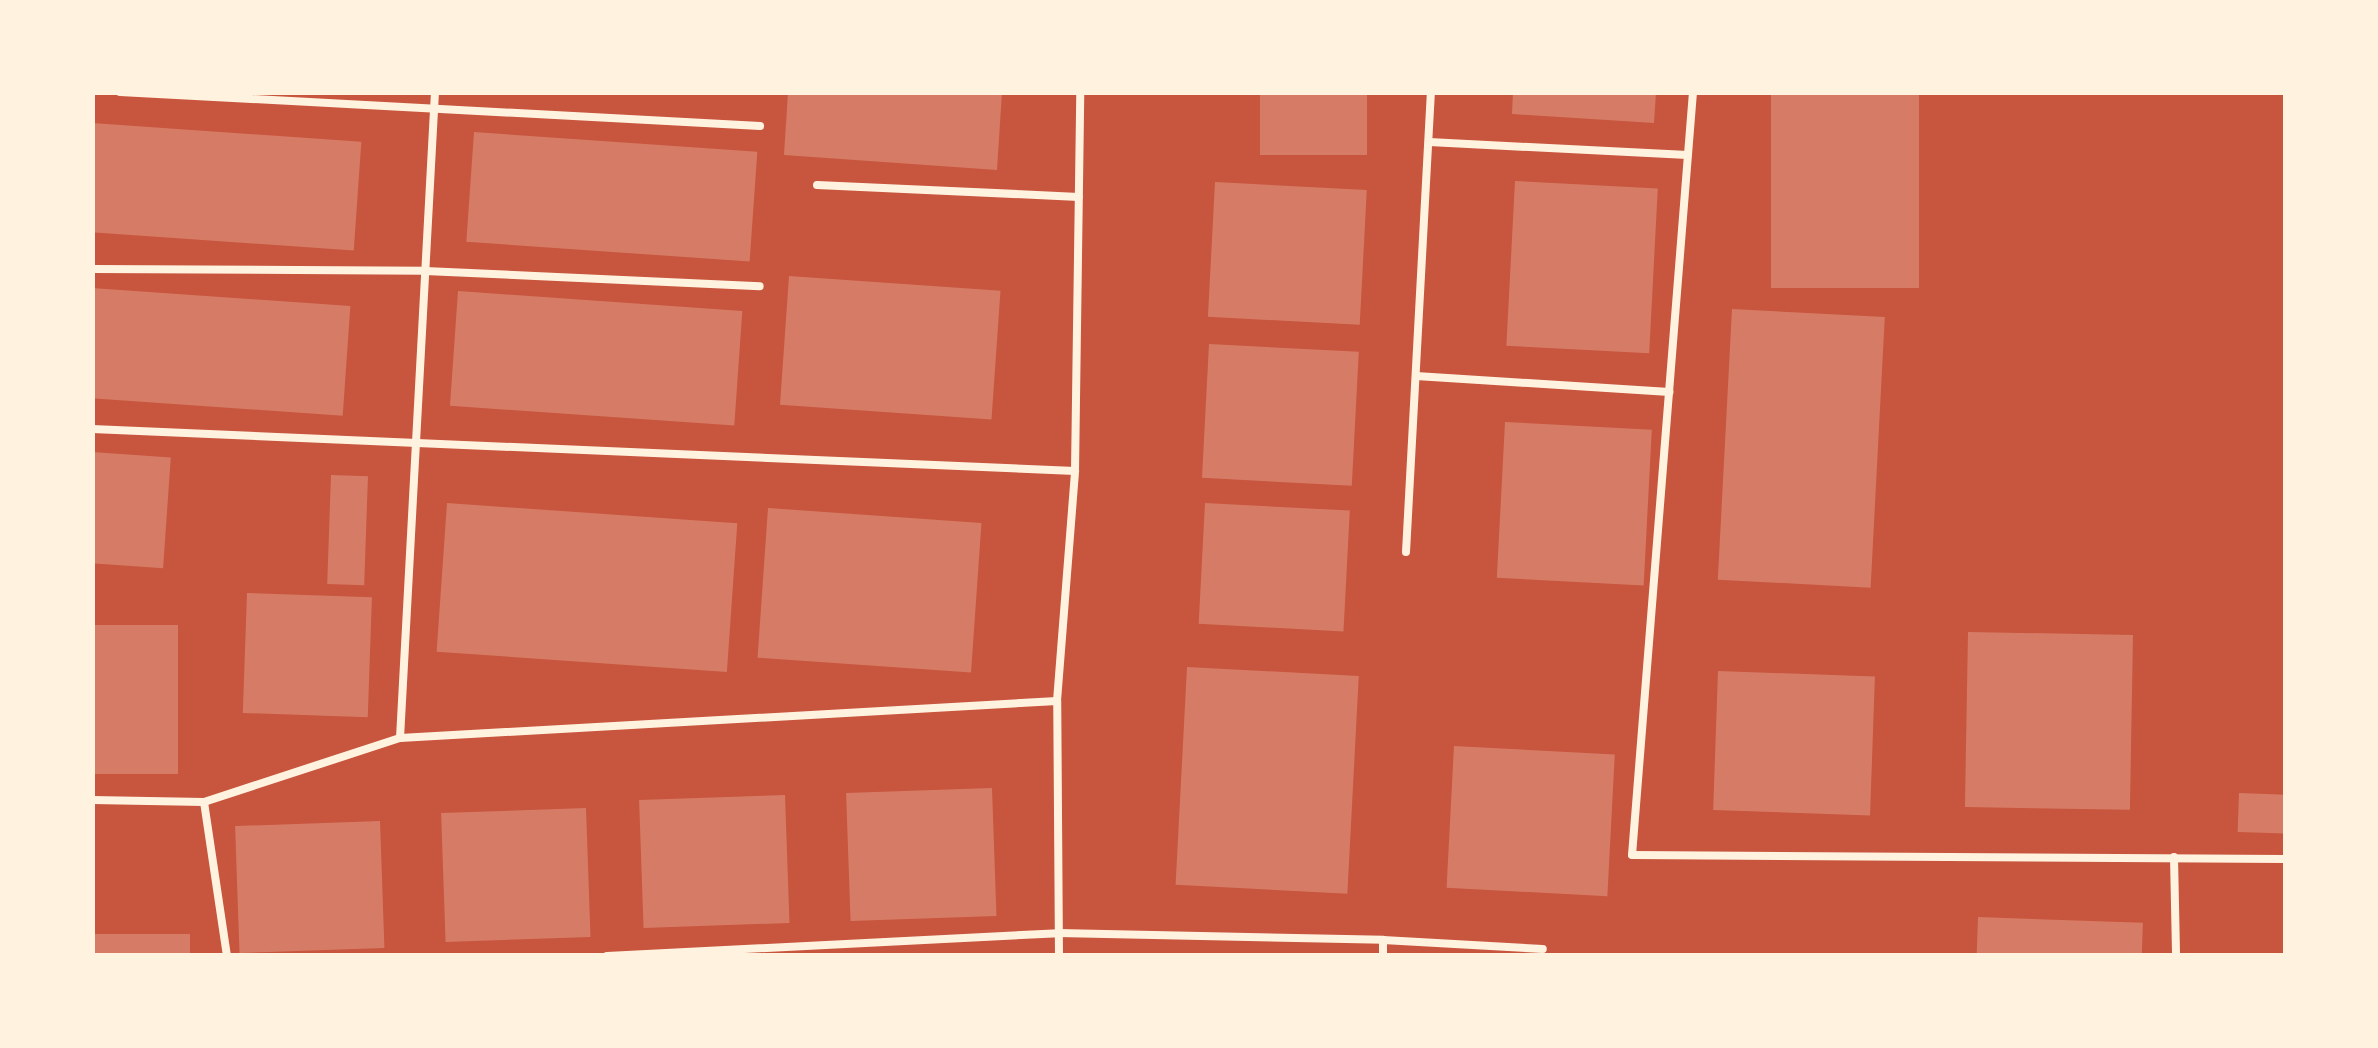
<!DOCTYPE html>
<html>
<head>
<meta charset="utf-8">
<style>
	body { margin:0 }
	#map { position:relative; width:2378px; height:1048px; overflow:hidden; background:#c8553d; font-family:Inter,sans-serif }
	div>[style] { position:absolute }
	.building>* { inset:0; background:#d67c66; transform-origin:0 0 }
	.service>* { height:8px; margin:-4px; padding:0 4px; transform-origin:4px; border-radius:4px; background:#fff3e0 }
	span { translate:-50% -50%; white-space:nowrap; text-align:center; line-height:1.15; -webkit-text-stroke:8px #fff3e0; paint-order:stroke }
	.frame { position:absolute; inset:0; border:95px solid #fff3e0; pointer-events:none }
</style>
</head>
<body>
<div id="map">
	<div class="building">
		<i style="clip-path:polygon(788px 92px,1002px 92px,997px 170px,784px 155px)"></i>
		<i style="left:1260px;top:92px;width:107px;height:63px"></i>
		<i style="clip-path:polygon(1513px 92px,1656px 92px,1654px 123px,1512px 114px)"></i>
		<i style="left:1771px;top:92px;width:148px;height:196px"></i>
		<i style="left:92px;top:123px;width:270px;height:109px;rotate:4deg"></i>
		<i style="left:474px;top:132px;width:284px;height:110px;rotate:4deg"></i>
		<i style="left:1515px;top:181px;width:143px;height:165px;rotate:3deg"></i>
		<i style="left:1215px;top:182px;width:152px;height:135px;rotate:3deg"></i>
		<i style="left:789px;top:276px;width:212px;height:129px;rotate:4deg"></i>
		<i style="left:92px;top:288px;width:259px;height:110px;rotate:4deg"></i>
		<i style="left:458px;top:291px;width:285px;height:115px;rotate:4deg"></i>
		<i style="left:1732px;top:309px;width:153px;height:271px;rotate:3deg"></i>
		<i style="left:1209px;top:344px;width:150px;height:134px;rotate:3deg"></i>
		<i style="left:1505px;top:422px;width:147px;height:156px;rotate:3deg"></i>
		<i style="left:92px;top:452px;width:79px;height:111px;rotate:4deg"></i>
		<i style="left:331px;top:475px;width:37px;height:109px;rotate:2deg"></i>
		<i style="left:447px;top:503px;width:291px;height:149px;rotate:4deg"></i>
		<i style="left:1205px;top:503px;width:145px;height:121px;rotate:3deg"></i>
		<i style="left:768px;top:508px;width:214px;height:150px;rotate:4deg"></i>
		<i style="left:247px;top:593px;width:125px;height:120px;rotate:2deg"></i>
		<i style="left:92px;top:625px;width:86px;height:149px"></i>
		<i style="left:1968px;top:632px;width:165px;height:175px;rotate:1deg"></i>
		<i style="left:1187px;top:667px;width:172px;height:218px;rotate:3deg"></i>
		<i style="left:1718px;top:671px;width:157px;height:139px;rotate:2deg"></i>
		<i style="left:1454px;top:746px;width:161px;height:142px;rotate:3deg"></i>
		<i style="left:992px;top:788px;width:128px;height:146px;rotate:88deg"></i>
		<i style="left:2239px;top:793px;width:47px;height:39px;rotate:2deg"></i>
		<i style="left:785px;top:795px;width:128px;height:146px;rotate:88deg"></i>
		<i style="left:586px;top:808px;width:129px;height:145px;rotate:88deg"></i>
		<i style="left:380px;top:821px;width:127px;height:145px;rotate:88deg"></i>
		<i style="left:1978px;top:917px;width:165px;height:39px;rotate:2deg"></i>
		<i style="left:92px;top:934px;width:98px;height:22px"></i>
	</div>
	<div class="service">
		<i style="left:120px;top:92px;width:641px;rotate:3.04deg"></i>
		<i style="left:1693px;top:92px;width:765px;rotate:94.57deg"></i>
		<i style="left:1632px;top:855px;width:654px;rotate:0.35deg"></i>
		<i style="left:1429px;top:142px;width:259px;rotate:2.9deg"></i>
		<i style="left:817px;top:185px;width:262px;rotate:2.6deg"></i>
		<i style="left:92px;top:269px;width:333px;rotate:0.3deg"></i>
		<i style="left:425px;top:271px;width:335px;rotate:2.6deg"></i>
		<i style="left:1416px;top:376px;width:254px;rotate:3.6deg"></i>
		<i style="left:92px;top:429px;width:984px;rotate:2.45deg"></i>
		<i style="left:1406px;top:552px;width:461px;rotate:-86.9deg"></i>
		<i style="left:400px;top:738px;width:647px;rotate:-86.9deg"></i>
		<i style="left:92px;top:800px;width:112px;rotate:1deg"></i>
		<i style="left:204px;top:802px;width:206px;rotate:-18.1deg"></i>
		<i style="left:400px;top:738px;width:658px;rotate:-3.22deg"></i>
		<i style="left:204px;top:802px;width:156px;rotate:81.5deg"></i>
		<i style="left:2174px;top:857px;width:99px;rotate:88.8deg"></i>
		<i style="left:607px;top:956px;width:452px;rotate:-2.9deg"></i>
		<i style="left:1058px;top:933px;width:325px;rotate:1.2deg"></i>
		<i style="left:1383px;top:940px;width:160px;rotate:3.2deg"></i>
		<i style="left:1059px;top:956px;width:255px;rotate:-90.4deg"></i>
		<i style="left:1057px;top:701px;width:231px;rotate:-85.5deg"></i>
		<i style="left:1075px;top:471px;width:379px;rotate:-89.2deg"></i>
		<i style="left:1383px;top:956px;width:16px;rotate:-90deg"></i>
	</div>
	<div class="frame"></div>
</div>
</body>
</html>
